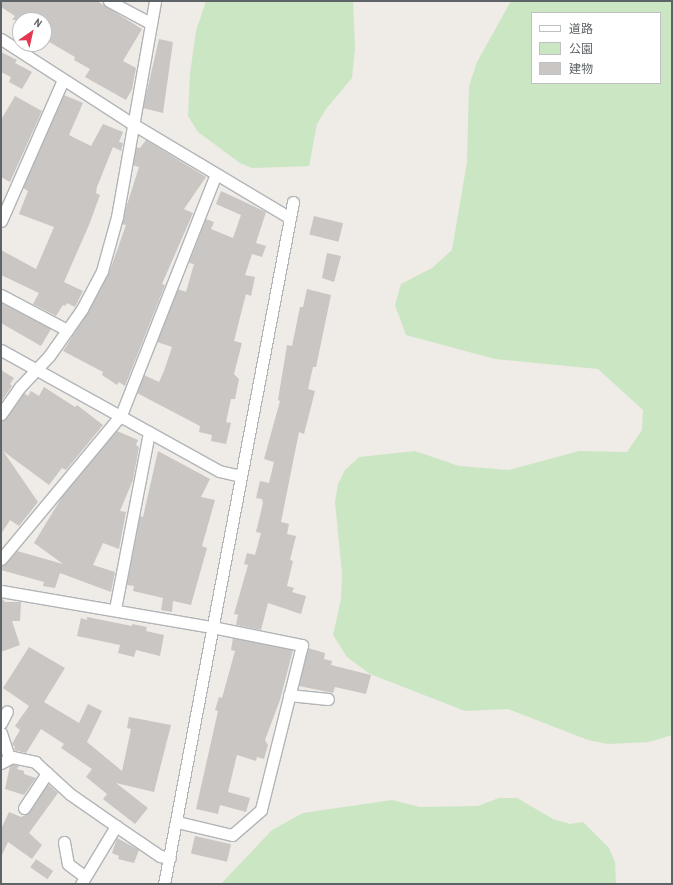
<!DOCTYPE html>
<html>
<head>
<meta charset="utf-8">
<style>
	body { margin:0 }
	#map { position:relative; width:673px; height:885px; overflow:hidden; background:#efebe6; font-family:"Archivo Narrow","Noto Sans JP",sans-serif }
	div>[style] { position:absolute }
	.green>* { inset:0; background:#cbe6c3 }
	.building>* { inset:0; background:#cac6c3; transform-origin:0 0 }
	.roads { filter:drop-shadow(1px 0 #b1b5b8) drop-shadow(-1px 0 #b1b5b8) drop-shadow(0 1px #b1b5b8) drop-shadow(0 -1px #b1b5b8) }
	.street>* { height:11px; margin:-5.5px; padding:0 5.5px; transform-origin:5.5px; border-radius:5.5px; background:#fff }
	span { translate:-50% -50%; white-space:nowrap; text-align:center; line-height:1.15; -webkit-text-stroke:4px #fff; paint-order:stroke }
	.frame { position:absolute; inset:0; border:2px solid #5d6366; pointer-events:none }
	.legend { position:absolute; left:531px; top:12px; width:130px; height:72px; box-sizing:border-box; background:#fff; border:1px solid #bec1c2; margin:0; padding:5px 7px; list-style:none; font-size:12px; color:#5d6366 }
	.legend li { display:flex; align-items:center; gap:8px; height:20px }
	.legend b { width:20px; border:1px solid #bec1c2 }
	.north { position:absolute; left:12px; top:12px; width:40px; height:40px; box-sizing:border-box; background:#fff; border:1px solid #bec1c2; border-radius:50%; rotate:34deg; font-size:11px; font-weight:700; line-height:16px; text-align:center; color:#5d6366 }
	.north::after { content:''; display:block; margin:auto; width:14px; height:18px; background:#e43751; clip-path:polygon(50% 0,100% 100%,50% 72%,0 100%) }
</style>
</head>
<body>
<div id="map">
	<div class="green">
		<i style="clip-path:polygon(206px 1px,353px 1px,355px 48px,352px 78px,326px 109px,317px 124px,309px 166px,252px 168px,240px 163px,198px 132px,188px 116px,190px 74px,196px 31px)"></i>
		<i style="clip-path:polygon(evenodd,511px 1px,672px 1px,672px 735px,649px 742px,608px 744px,588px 740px,508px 709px,465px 711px,370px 674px,347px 657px,333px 635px,341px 599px,342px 573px,335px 502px,338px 484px,345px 470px,359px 457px,415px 451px,459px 466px,509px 470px,579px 451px,627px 452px,642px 430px,643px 410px,598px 369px,495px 359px,406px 335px,395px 305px,401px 284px,432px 268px,452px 250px,467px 162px,469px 86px,477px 62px,511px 1px,532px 13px,660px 13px,660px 83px,532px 83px,532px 13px)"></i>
		<i style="clip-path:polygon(499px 798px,517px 798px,553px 819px,570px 824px,583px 822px,609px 848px,615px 862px,616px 884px,221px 884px,272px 830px,303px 813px,392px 800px,420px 807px,478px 806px)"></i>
	</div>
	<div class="building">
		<i style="clip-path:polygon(1px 1px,97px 1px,142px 29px,123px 61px,136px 68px,132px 89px,126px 100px,85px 77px,90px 69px,74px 60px,75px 57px,44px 39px,44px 20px,12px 20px,15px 16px,1px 7px)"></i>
		<i style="clip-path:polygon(159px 39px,173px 42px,163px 113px,143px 108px)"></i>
		<i style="clip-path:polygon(1px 52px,17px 60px,15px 63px,32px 72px,22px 89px,9px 82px,11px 77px,1px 72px)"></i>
		<i style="clip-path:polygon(64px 95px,83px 103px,69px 135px,91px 146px,103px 124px,123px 132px,119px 142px,123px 143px,121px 151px,113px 147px,97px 187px,96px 193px,100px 195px,89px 225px,64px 282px,83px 291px,75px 307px,67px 303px,65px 306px,63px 305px,56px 316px,33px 304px,39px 293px,1px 275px,1px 250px,36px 269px,54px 227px,19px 214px,28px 191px,23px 188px)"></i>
		<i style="clip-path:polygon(15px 96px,42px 111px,10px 182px,1px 177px,1px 120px)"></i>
		<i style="clip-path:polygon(146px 140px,206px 177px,184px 209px,193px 213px,162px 284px,165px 285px,125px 386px,119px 382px,117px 385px,102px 375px,103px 372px,63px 351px,88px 312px,109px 273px,126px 225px,122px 224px,125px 211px,139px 167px,133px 165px,136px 147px,140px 148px)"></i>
		<i style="clip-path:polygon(221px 191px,266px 212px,256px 243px,266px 246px,262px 257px,252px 254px,245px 275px,255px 277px,251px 296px,246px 294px,234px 341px,242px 343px,234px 374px,239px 379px,235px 399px,231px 399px,226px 422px,231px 423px,226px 444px,211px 441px,212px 435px,199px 432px,200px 426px,137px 393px,144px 375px,159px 382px,164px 371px,172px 347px,157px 342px,178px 289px,186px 292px,194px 264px,189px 263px,206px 219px,214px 222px,211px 229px,233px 238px,241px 215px,216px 204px)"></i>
		<i style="left:314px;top:216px;width:30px;height:19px;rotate:14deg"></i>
		<i style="clip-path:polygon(327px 253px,341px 256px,334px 282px,322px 278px)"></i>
		<i style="clip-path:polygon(307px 289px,331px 295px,316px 367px,313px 367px,308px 389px,315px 391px,311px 407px,304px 434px,299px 432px,281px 522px,289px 524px,287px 534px,296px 536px,290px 560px,293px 561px,287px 586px,294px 588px,292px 592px,306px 596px,301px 614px,268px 603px,261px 630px,236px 625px,238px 615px,234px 614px,248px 565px,244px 564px,247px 553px,255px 555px,261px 533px,256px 532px,263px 503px,262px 499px,256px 498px,260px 481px,269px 483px,274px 462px,264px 459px,280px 401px,278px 400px,287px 345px,292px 346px,300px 307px,303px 307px)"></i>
		<i style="clip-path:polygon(1px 303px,51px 329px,41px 346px,1px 323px)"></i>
		<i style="clip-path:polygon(1px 370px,14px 378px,10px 384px,12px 386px,1px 402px)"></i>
		<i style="clip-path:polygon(44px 387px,75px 407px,77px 405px,103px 425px,66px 470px,62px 468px,49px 485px,3px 451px,38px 502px,19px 526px,10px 520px,1px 534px,1px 421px,7px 418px,24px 393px,28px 396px,31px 391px,39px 396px)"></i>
		<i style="clip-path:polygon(117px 431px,138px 440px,136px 445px,139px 447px,133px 480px,120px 511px,126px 512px,119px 549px,103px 543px,93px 565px,115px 572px,111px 592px,60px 573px,55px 588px,43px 586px,44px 582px,1px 570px,1px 566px,17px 551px,63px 564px,34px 543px,62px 497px)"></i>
		<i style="clip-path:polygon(158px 451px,210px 479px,201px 497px,215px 500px,202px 546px,207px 548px,191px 605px,173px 601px,172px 612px,161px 610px,163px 598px,133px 591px,134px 586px,127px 585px,140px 516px,143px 517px)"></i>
		<i style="clip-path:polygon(1px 598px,5px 602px,21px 602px,20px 621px,12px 621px,20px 645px,1px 652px)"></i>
		<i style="clip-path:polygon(87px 617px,132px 626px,132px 624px,147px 627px,146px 631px,164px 635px,160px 656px,136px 650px,134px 657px,118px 653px,120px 645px,77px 636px,81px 618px,87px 620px)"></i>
		<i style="clip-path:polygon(233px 638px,293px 650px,280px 700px,265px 740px,268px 745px,264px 759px,257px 757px,256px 761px,237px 755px,228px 792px,250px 798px,246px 812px,220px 805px,218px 814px,196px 809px,218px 711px,215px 710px,219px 697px,222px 698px,235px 651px,231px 650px)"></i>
		<i style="clip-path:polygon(29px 647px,65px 668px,44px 702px,79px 723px,88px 704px,102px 711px,87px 742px,122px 771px,130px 734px,131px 729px,127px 728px,129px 717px,171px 725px,154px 792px,116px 783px,148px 808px,135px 824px,103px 799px,107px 794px,86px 777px,92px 769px,61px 748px,64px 744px,41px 729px,26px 753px,14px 750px,15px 747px,12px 744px,20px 730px,15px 726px,29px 706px,3px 688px)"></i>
		<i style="clip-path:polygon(308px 648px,325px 653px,324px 659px,332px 661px,331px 665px,371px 675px,366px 694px,335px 687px,333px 693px,299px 686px)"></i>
		<i style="clip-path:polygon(13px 764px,19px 766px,17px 769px,24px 771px,24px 774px,36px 778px,24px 795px,5px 789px,10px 766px)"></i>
		<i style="clip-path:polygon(48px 784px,58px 793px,29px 833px,42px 845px,32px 859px,8px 842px,1px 857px,1px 829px,9px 812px,21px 817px,27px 814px)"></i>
		<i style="left:195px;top:836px;width:37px;height:18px;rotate:13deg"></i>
		<i style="clip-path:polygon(117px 838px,139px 850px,134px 863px,118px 859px,119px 856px,112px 853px)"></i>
		<i style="left:36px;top:859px;width:21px;height:10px;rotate:35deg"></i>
	</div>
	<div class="roads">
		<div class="street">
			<i style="left:109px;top:1px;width:47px;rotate:28.2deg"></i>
			<i style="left:1px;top:39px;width:157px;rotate:32.8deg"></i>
			<i style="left:133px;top:124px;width:183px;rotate:30.9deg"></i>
			<i style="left:1px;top:221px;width:154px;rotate:-66.3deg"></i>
			<i style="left:1px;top:295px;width:75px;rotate:27.9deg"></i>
			<i style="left:1px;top:350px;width:249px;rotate:29deg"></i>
			<i style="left:219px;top:471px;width:22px;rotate:13deg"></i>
			<i style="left:1px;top:414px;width:33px;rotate:-55deg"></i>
			<i style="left:20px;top:387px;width:42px;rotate:-46.9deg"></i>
			<i style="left:49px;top:356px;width:57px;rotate:-54.9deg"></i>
			<i style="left:82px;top:309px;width:43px;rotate:-62.2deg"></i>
			<i style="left:102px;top:271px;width:56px;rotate:-74.5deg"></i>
			<i style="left:117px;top:217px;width:219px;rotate:-80deg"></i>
			<i style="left:1px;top:559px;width:187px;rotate:-50.2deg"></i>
			<i style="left:121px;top:415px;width:259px;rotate:-68.5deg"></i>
			<i style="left:1px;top:591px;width:214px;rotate:9.7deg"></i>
			<i style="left:212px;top:627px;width:92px;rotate:11.3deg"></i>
			<i style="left:302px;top:645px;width:170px;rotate:104deg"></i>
			<i style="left:261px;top:810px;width:38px;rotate:139deg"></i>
			<i style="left:232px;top:835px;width:57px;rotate:-166.7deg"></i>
			<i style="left:115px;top:609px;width:180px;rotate:-79.1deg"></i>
			<i style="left:289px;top:695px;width:39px;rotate:6deg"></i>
			<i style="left:1px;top:723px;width:13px;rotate:-63deg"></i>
			<i style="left:1px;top:733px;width:25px;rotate:72deg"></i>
			<i style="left:1px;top:763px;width:13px;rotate:-29deg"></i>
			<i style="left:12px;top:757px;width:24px;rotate:12deg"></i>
			<i style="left:35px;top:762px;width:47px;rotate:42.4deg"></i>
			<i style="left:70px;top:794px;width:56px;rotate:34.8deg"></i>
			<i style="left:116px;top:826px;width:53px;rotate:34.3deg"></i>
			<i style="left:160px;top:856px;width:10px;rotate:11deg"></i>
			<i style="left:24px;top:808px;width:42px;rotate:-56.7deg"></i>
			<i style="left:64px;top:842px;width:22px;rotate:80deg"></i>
			<i style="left:68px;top:864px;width:21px;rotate:37deg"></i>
			<i style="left:81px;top:884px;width:68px;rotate:-58.9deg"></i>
			<i style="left:164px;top:884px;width:694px;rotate:-79.29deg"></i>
		</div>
	</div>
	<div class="frame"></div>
	<ul class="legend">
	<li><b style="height:5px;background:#fff"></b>道路</li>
	<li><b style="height:11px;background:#cbe6c3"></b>公園</li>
	<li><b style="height:11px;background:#cac6c3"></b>建物</li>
	</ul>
	<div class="north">N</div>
</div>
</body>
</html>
